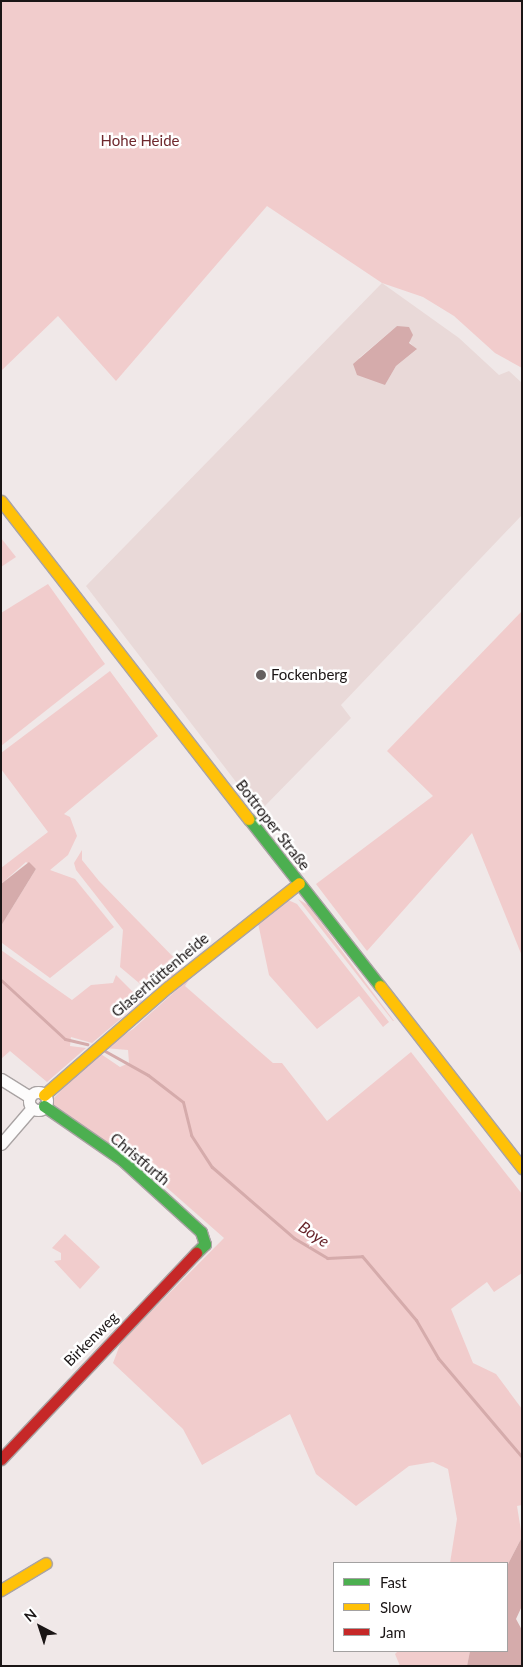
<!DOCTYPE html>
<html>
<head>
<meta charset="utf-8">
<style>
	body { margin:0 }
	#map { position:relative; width:523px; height:1667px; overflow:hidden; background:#f0e8e8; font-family:Lato,sans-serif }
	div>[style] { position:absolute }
	.built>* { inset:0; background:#e9d9d8 }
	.green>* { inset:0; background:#f1cccc }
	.water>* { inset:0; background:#d5abab }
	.stream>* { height:3px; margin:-1.5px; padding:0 1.5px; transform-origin:1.5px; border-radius:1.5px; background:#d5abab }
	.roads { filter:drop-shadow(1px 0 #a9a3a3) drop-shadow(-1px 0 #a9a3a3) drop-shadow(0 1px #a9a3a3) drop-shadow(0 -1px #a9a3a3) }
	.street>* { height:11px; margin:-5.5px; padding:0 5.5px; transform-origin:5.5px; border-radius:5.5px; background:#fdfcfc }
	.street>.ring { margin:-5.5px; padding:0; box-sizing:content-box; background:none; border:11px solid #fdfcfc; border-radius:50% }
	.fast>* { height:11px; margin:-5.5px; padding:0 5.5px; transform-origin:5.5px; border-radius:5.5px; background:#4caf50 }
	.slow>* { height:11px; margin:-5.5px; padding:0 5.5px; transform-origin:5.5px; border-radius:5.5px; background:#ffc107 }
	.jam>* { height:11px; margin:-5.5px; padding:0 5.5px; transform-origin:5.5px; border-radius:5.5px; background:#c62828 }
	.dots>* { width:14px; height:14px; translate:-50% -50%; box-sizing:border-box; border:2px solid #fff; border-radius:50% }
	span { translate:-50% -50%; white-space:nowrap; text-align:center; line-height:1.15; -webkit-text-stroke:5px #fff; paint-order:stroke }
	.park-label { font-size:15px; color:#6f292e }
	.poi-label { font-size:15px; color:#1a1515 }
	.left { translate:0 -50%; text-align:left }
	.street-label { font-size:15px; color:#1a1515 }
	.water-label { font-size:16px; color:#641f25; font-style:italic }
	.frame { position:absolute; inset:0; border:2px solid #1a1515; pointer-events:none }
	.legend { position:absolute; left:333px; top:1562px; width:175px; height:90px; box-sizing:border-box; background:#fff; border:1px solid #a3a1a1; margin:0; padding:6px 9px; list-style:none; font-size:15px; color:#1a1515 }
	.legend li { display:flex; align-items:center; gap:10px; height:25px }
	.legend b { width:25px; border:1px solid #a3a1a1 }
	.north { position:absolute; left:15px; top:1602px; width:50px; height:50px; -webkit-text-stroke:4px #fff; paint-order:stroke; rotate:320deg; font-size:14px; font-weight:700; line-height:20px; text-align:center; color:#1a1515 }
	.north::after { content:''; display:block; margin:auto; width:18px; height:22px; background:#1a1515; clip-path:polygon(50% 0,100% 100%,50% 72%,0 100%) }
</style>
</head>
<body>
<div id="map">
	<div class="built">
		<i style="clip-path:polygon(evenodd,382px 283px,459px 338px,499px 375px,509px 371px,522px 383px,522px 515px,341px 705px,351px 718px,259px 812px,86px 586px,382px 283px,397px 326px,416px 350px,396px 366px,385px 385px,359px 358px,397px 326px)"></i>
	</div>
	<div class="green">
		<i style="clip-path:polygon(1px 1px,522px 1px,522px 368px,495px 353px,454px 316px,423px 297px,382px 283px,267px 206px,116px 381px,58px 316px,1px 371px)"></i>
		<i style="clip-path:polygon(1px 538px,16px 557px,1px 567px)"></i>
		<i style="clip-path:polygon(48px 584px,105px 664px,1px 746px,1px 613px)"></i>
		<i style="clip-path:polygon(522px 611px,522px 956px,472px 833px,367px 951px,316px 884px,433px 796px,387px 751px)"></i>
		<i style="clip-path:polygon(110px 671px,158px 736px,64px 814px,70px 817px,77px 836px,68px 855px,50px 870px,75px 879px,114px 927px,50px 978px,2px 943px,1px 950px,72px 1000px,91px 985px,113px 983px,116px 975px,142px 1001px,92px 1043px,71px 1037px,70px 1046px,86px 1048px,47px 1082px,10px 1051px,1px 1059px,1px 926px,36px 869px,26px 862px,1px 884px,1px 868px,48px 832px,1px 769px,1px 753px)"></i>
		<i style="clip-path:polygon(82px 850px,82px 860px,99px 881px,183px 967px,151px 993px,120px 967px,123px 930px,76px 870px,74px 863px)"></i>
		<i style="clip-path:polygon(298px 899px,308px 905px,394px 1021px,393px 1021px)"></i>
		<i style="clip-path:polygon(288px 900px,297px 904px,389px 1022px,383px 1027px,359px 996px,317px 1029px,269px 975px,258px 923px)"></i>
		<i style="clip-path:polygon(191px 977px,185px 986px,273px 1063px,282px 1063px,327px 1121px,411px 1052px,522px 1194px,522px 1273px,494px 1292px,487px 1282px,451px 1309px,473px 1363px,496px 1374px,522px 1409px,522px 1505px,517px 1506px,522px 1537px,507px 1566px,450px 1563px,457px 1519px,448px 1469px,433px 1462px,409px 1466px,356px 1506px,316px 1474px,290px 1414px,202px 1465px,183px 1429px,113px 1363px,121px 1342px,224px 1238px,140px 1164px,52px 1105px,52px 1100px,98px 1052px,120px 1067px,129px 1063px,128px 1050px,104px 1048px,133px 1029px)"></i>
		<i style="clip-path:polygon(65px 1234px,100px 1267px,80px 1289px,54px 1261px,61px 1260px,61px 1253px,52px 1248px)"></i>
		<i style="clip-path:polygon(398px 1651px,470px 1651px,467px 1666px,400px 1666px,395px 1654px)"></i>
	</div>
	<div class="water">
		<i style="clip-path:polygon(397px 326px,409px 327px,413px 335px,409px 343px,417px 349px,396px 366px,385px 385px,357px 375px,353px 364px)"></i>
		<i style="clip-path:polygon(29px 862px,36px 869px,1px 926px,1px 884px)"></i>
		<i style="clip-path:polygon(522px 1537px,522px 1606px,516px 1619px,522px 1630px,522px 1666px,467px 1666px,470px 1651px,507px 1651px,507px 1566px)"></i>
	</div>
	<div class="stream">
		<i style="left:1px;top:980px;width:87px;rotate:42.7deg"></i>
		<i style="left:65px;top:1039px;width:23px;rotate:13deg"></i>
		<i style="left:105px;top:1051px;width:49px;rotate:29.2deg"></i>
		<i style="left:148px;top:1075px;width:44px;rotate:37.6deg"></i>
		<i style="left:183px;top:1102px;width:34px;rotate:76deg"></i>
		<i style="left:191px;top:1135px;width:38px;rotate:57deg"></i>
		<i style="left:212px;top:1167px;width:108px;rotate:40.9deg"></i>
		<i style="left:294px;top:1238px;width:39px;rotate:31deg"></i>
		<i style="left:327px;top:1258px;width:35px;rotate:-3deg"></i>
		<i style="left:362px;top:1256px;width:84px;rotate:49.8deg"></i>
		<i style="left:416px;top:1320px;width:44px;rotate:59.9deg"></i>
		<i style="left:438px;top:1358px;width:130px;rotate:49.7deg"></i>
	</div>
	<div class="roads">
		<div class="street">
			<i style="left:1px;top:1079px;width:34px;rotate:32deg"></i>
			<i class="ring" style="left:29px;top:1092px;width:7px;height:7px"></i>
			<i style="left:1px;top:1144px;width:48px;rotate:-49.3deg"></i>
		</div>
		<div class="fast">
			<i style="left:249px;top:819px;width:212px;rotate:51.9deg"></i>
			<i style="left:44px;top:1106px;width:95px;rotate:34.7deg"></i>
			<i style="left:122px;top:1160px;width:107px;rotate:42.3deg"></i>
			<i style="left:201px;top:1232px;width:13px;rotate:72deg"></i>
			<i style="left:205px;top:1244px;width:13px;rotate:135deg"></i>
		</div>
		<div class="slow">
			<i style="left:1px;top:501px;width:403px;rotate:52.1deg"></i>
			<i style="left:380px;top:986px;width:231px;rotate:52deg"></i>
			<i style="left:44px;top:1095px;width:164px;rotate:-41.1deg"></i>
			<i style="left:168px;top:987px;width:167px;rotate:-38.4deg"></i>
			<i style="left:1px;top:1590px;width:52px;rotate:-31deg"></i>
		</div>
		<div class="jam">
			<i style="left:1px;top:1459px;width:284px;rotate:-46.6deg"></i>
		</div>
	</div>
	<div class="dots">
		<i style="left:261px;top:675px;background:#655f5f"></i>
	</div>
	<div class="park-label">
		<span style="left:140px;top:141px">Hohe Heide</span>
	</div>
	<div class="poi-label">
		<span class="left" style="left:271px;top:675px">Fockenberg</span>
	</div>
	<div class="street-label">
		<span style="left:273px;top:825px;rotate:52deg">Bottroper Straße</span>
		<span style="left:160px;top:975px;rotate:-40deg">Glaserhüttenheide</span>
		<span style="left:140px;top:1159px;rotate:40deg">Christfurth</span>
		<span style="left:91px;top:1339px;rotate:-45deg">Birkenweg</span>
	</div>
	<div class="water-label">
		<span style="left:314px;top:1234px;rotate:34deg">Boye</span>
	</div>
	<div class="frame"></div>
	<ul class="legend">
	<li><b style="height:6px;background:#4caf50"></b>Fast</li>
	<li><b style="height:6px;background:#ffc107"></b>Slow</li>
	<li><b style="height:6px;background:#c62828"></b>Jam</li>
	</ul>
	<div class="north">N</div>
</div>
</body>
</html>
